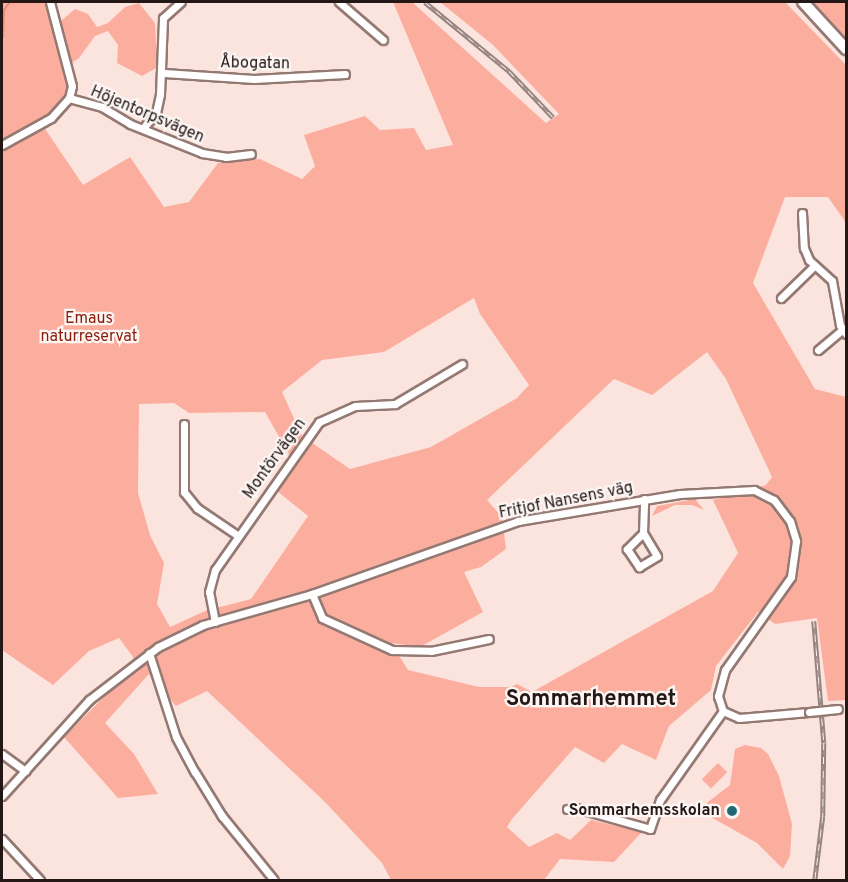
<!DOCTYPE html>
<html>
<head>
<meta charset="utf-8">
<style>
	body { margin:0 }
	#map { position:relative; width:848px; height:882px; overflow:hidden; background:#fce4de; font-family:Overpass,sans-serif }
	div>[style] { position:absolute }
	.green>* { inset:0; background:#fcae9e; transform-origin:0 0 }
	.stream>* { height:2px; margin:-1px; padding:0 1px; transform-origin:1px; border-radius:1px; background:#e78a77 }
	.roads { filter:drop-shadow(2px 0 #947973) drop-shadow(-2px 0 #947973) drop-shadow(0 2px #947973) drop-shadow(0 -2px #947973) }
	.street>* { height:7px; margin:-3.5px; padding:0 3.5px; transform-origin:3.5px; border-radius:3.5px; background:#fff }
	.secondary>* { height:10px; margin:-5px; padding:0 5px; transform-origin:5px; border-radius:5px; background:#fff }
	.rail>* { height:4.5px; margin-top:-2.25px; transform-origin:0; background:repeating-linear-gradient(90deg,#fcf6f4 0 7px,#968480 0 14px); box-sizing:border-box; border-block:2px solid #968480 }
	.bridges { filter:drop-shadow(2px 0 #947973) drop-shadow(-2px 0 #947973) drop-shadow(0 2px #947973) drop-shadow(0 -2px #947973) }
	.street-bridge>* { height:7px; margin:-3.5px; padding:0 3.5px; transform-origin:3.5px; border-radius:3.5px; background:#fff }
	.dots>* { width:16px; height:16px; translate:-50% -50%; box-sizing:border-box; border:3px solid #fcf6f4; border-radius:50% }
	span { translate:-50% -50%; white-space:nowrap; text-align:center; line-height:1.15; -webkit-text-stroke:4.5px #fcf6f4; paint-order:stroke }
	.street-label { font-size:16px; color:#231816 }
	.park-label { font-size:16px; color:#8a1d09 }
	.poi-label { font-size:16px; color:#231816; font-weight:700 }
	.right { translate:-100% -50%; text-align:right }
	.district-label { font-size:22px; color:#231816; font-weight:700 }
	.frame { position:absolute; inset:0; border:3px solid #231816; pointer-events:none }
</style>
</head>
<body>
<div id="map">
	<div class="green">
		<i style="clip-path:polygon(evenodd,2px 2px,44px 2px,56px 25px,75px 9px,88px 14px,97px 27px,108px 23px,125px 7px,139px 3px,155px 23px,158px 67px,142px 76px,117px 63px,118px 45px,108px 31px,95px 36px,79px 58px,63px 69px,69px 87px,61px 104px,39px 120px,83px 185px,130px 157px,164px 207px,189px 202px,218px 163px,260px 159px,302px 179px,315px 166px,304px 135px,365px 116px,380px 130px,414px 128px,426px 150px,453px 145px,393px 2px,412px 2px,546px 123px,559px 114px,493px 45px,440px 2px,785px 2px,846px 65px,846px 223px,828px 197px,785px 197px,753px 283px,815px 389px,846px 397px,846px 700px,828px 701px,817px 618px,775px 624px,758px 612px,716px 666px,711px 690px,669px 726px,656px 760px,622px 744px,604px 763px,575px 747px,512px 819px,507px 827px,529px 847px,557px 833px,570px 840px,591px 820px,642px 832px,614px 862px,560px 859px,544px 880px,391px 880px,382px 863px,325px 802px,207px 691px,176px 706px,149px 674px,105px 723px,134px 754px,158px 794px,118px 798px,64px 737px,135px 666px,133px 657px,119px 638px,89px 651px,53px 685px,2px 650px,2px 150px,15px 143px,17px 133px,2px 141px,2px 2px,474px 298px,480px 314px,529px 385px,517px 398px,431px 447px,350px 469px,302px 436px,282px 392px,322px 360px,384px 352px,474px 298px,2px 2px,707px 352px,726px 379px,772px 477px,766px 485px,713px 500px,738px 553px,713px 591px,532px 692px,517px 684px,511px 687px,479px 687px,408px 670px,391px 643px,420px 647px,483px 612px,464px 572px,481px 567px,506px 549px,502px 517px,487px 500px,614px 379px,652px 395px,707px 352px,2px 2px,174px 403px,189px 413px,265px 412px,295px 465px,277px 491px,308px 516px,251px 599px,205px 611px,170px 627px,157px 604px,164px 563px,150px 535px,138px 493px,139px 404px,174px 403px)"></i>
		<i style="clip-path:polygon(811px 2px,846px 2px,846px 40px)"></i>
		<i style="clip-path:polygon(695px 499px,704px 510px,692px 505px,675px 505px,652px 516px,657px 506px)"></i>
		<i style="clip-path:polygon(745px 745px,761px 748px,768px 754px,779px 776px,792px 824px,790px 856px,783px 869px,757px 843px,702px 812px,708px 802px,730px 785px,735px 749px)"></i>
		<i style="left:718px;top:763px;width:13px;height:23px;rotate:45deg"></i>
	</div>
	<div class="stream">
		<i style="left:3px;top:37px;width:27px;rotate:-88deg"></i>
		<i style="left:4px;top:10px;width:10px;rotate:-53deg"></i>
	</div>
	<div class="roads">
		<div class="street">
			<i style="left:339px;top:2px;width:58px;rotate:40.8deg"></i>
			<i style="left:164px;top:73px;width:90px;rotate:3.8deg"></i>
			<i style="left:254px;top:79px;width:91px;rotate:-3.1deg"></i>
			<i style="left:69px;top:98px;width:34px;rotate:15deg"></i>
			<i style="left:102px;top:107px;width:33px;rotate:31deg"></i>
			<i style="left:130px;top:124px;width:78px;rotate:21.9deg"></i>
			<i style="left:202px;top:153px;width:24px;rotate:9deg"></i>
			<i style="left:226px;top:157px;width:25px;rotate:-7deg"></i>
			<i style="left:143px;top:128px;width:20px;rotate:-49deg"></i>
			<i style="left:156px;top:113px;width:19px;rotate:-78deg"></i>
			<i style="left:160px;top:94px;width:76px;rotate:-87.7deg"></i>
			<i style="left:163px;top:18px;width:24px;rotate:-42deg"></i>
			<i style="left:2px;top:145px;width:56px;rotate:-28.9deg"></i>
			<i style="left:51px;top:118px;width:27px;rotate:-48deg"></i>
			<i style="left:69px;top:98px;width:12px;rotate:-76deg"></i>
			<i style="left:72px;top:86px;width:87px;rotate:-104.7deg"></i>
			<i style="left:802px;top:213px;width:35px;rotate:87deg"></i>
			<i style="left:804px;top:248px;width:13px;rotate:67deg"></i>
			<i style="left:809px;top:260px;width:31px;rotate:42deg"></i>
			<i style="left:832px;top:281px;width:45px;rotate:79.7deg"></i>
			<i style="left:840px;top:325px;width:11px;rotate:56deg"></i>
			<i style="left:781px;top:298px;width:47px;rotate:-44.1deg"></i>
			<i style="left:818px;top:350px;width:31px;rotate:-40deg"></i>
			<i style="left:184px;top:424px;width:68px;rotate:90deg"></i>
			<i style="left:184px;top:492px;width:21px;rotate:51deg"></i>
			<i style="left:197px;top:508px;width:48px;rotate:34deg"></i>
			<i style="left:643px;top:533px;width:23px;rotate:135deg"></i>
			<i style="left:627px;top:549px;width:22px;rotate:56deg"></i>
			<i style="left:639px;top:567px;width:21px;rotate:-31deg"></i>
			<i style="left:657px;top:556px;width:27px;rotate:-121deg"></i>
			<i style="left:643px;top:533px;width:34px;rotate:-88deg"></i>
			<i style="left:312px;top:594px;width:26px;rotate:67deg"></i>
			<i style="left:322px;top:618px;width:77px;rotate:24.6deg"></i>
			<i style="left:392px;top:650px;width:39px;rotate:1deg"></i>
			<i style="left:431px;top:651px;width:59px;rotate:-11.7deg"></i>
			<i style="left:215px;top:622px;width:31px;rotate:-101deg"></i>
			<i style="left:209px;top:592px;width:23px;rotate:-75deg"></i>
			<i style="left:215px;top:570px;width:181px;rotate:-54.9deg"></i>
			<i style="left:319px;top:422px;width:39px;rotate:-24deg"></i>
			<i style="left:355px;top:406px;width:40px;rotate:-2.9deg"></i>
			<i style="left:395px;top:404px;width:78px;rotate:-30.8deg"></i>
			<i style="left:149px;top:653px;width:88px;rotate:72.2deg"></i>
			<i style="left:176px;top:737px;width:40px;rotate:62deg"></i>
			<i style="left:195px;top:772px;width:52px;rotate:58.5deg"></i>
			<i style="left:222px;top:816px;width:82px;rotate:50.9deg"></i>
			<i style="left:2px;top:754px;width:29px;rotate:36deg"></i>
			<i style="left:2px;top:796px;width:130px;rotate:-47.8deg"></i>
			<i style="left:89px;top:700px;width:87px;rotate:-37.5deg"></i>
			<i style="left:158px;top:647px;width:50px;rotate:-26.1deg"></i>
			<i style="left:203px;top:625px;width:113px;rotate:-15.9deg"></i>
			<i style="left:312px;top:594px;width:219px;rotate:-19.5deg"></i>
			<i style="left:518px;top:521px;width:164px;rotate:-9.5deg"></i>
			<i style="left:680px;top:494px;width:74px;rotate:-3.1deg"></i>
			<i style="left:754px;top:490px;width:22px;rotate:27deg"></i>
			<i style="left:774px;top:500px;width:26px;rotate:53deg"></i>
			<i style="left:790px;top:521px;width:21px;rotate:73deg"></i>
			<i style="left:796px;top:541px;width:36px;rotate:98deg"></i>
			<i style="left:791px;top:577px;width:114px;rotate:125.4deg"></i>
			<i style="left:725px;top:670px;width:27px;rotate:105deg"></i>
			<i style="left:718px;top:696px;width:16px;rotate:72deg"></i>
			<i style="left:723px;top:711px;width:17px;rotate:24deg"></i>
			<i style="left:739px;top:718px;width:70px;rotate:-4.9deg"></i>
			<i style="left:567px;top:809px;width:9px;rotate:-6deg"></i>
			<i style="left:576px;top:808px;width:77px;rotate:15.8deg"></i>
			<i style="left:650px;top:829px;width:31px;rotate:-71deg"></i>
			<i style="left:660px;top:800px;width:109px;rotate:-54.7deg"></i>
			<i style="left:2px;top:839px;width:56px;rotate:47.2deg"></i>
		</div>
		<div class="secondary">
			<i style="left:803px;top:2px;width:64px;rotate:47.5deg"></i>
		</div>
	</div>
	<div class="rail">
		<i style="left:425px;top:2px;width:109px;rotate:39.4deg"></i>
		<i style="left:509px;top:71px;width:64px;rotate:46.3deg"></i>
		<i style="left:814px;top:621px;width:122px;rotate:85.3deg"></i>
		<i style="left:824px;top:743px;width:73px;rotate:90.8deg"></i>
		<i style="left:823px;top:816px;width:64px;rotate:97.1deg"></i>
	</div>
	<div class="bridges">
		<div class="street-bridge">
			<i style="left:809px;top:712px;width:29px;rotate:-6deg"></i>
		</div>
	</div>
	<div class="dots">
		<i style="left:732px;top:811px;background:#216a75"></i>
	</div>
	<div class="street-label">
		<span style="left:255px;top:64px;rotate:1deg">Åbogatan</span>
		<span style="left:147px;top:115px;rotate:23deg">Höjentorpsvägen</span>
		<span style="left:275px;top:459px;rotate:-54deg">Montörvägen</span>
		<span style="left:566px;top:501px;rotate:-11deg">Fritjof Nansens väg</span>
	</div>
	<div class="park-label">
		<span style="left:89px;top:328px">Emaus<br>naturreservat</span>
	</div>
	<div class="poi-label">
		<span class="right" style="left:720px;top:811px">Sommarhemsskolan</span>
	</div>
	<div class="district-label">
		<span style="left:591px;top:700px">Sommarhemmet</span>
	</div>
	<div class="frame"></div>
</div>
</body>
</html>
